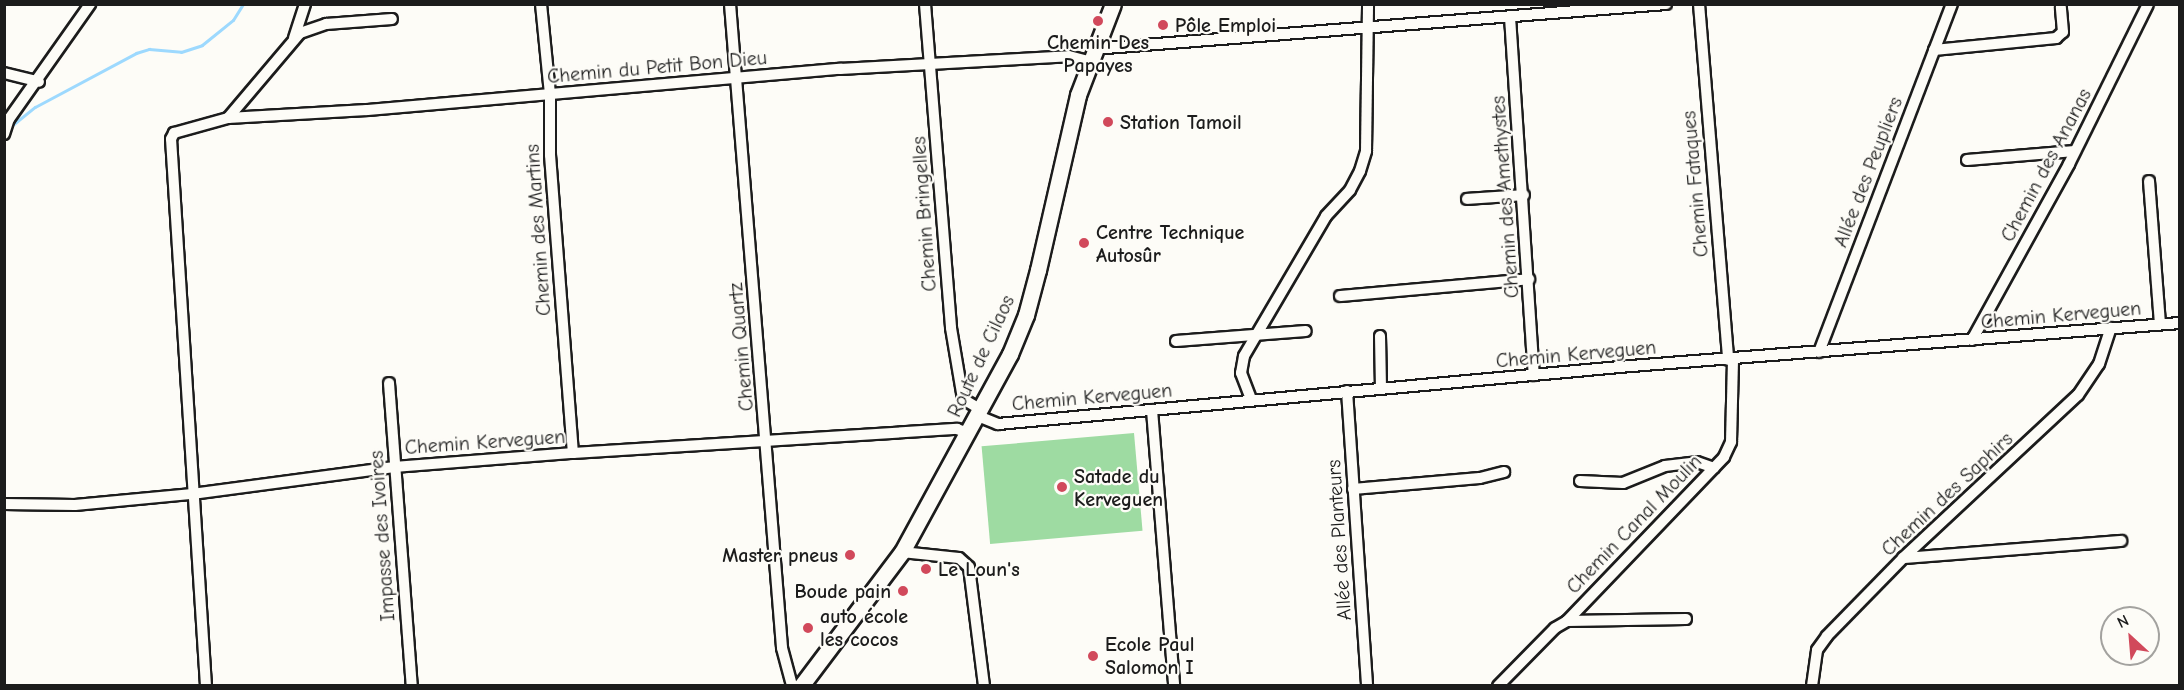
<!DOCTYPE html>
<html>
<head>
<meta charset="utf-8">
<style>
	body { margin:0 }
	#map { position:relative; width:2184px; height:690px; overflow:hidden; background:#fdfcf7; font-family:"Comic Neue",sans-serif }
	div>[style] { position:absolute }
	.green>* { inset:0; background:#9edba2; transform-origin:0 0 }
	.stream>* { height:3px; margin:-1.5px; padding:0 1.5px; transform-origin:1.5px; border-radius:1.5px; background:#9dd9fe }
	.roads { filter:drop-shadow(2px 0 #1c1c1c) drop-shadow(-2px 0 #1c1c1c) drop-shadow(0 2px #1c1c1c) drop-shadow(0 -2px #1c1c1c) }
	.street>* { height:10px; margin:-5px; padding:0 5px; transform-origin:5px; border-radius:5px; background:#fdfcf7 }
	.secondary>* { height:15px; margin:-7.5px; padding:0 7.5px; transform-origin:7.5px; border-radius:7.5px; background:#fdfcf7 }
	.dots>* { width:16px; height:16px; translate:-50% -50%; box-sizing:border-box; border:3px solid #fdfcf7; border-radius:50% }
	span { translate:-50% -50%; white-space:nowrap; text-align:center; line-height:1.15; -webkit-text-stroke:4.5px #fdfcf7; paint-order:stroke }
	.poi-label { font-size:20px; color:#1c1c1c; font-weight:700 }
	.left { translate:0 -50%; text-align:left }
	.right { translate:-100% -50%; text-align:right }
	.street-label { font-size:20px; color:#1c1c1c }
	.frame { position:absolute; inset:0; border:6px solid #1c1c1c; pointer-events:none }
	.north { position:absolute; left:2100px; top:606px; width:60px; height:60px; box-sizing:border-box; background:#fdfcf7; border:2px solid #a3a29f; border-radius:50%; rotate:334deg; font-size:16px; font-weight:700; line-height:24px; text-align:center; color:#1c1c1c }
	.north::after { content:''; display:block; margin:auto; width:21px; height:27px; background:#d1495b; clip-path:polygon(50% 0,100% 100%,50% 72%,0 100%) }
</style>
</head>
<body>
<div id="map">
	<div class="green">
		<i style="left:1134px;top:433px;width:98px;height:153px;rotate:85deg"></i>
	</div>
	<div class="stream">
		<i style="left:10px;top:127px;width:32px;rotate:-39deg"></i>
		<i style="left:35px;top:107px;width:115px;rotate:-28.1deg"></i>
		<i style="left:136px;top:53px;width:14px;rotate:-17deg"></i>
		<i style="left:149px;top:49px;width:32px;rotate:5deg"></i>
		<i style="left:181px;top:52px;width:22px;rotate:-18deg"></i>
		<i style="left:202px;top:45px;width:40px;rotate:-39deg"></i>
		<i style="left:233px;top:20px;width:19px;rotate:-58deg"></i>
	</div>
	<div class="roads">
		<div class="street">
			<i style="left:541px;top:4px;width:90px;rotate:84.3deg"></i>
			<i style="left:550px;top:94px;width:61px;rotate:90deg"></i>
			<i style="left:550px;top:155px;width:299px;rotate:85.6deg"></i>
			<i style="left:730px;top:4px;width:646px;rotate:85.38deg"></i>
			<i style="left:782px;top:648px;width:39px;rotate:75deg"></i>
			<i style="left:925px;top:4px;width:325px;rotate:85.4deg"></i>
			<i style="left:951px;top:328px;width:72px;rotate:80.4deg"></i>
			<i style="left:963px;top:399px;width:21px;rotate:31deg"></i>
			<i style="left:1699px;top:4px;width:357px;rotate:85.3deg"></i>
			<i style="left:1510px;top:17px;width:359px;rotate:86.2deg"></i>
			<i style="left:294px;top:38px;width:36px;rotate:-72deg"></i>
			<i style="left:1093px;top:49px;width:575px;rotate:-4.49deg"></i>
			<i style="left:1934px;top:50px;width:123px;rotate:-5.6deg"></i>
			<i style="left:2056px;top:38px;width:9px;rotate:-41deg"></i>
			<i style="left:2063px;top:32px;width:25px;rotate:-95deg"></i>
			<i style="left:4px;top:73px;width:36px;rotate:14deg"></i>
			<i style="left:228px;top:118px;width:111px;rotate:-49.7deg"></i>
			<i style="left:300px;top:33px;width:28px;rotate:-19deg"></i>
			<i style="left:326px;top:24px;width:66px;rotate:-4.3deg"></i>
			<i style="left:4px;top:134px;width:16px;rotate:-72deg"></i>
			<i style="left:9px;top:119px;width:141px;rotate:-54.8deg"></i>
			<i style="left:1967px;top:160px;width:108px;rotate:-4.8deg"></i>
			<i style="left:2149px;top:181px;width:143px;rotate:85.6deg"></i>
			<i style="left:1467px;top:199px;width:57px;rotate:-4deg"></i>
			<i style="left:1340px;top:296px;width:190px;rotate:-5.1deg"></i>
			<i style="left:1380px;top:336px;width:52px;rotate:88.9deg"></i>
			<i style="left:1972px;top:340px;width:201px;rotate:-61.1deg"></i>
			<i style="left:2069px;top:164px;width:178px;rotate:-63.7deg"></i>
			<i style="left:1176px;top:341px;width:130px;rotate:-4.4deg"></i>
			<i style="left:1819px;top:352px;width:373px;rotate:-69.1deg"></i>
			<i style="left:389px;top:383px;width:304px;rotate:85.7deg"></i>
			<i style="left:1347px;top:391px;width:296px;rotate:86.1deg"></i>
			<i style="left:1251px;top:399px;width:28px;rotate:-111deg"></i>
			<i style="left:1241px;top:373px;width:17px;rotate:-80deg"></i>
			<i style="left:1244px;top:356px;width:162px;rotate:-59.6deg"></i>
			<i style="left:1326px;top:216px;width:35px;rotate:-47deg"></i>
			<i style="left:1350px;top:190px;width:21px;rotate:-62deg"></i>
			<i style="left:1360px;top:171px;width:21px;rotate:-73deg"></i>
			<i style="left:1366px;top:151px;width:147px;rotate:-89.2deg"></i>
			<i style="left:1152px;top:410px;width:277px;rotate:85.4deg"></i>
			<i style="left:978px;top:416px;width:22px;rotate:22deg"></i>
			<i style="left:998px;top:424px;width:636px;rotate:-5.24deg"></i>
			<i style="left:1631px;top:366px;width:551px;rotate:-4.48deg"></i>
			<i style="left:1580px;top:481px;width:43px;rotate:2.7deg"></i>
			<i style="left:1623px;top:483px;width:45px;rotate:-22deg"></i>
			<i style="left:1665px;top:466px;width:32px;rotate:-7deg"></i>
			<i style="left:1697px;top:462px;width:18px;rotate:19deg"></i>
			<i style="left:1353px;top:489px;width:127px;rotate:-5deg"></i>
			<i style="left:1480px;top:478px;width:25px;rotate:-14deg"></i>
			<i style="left:4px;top:504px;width:71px;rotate:0.8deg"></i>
			<i style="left:75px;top:505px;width:118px;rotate:-5.4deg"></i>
			<i style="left:192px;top:494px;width:204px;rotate:-7.6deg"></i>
			<i style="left:394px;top:467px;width:180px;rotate:-4.5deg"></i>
			<i style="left:573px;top:453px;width:385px;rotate:-3.6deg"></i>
			<i style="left:957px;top:429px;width:12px;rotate:20deg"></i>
			<i style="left:902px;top:552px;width:57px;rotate:6deg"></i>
			<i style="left:959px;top:558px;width:13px;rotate:42deg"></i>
			<i style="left:969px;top:567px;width:120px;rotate:82.8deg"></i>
			<i style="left:1903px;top:558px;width:219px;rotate:-4.5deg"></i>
			<i style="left:1567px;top:621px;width:119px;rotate:-1deg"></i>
			<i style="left:206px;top:686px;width:548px;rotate:-93.66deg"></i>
			<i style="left:171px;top:139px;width:7px;rotate:-63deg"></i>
			<i style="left:174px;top:133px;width:56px;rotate:-15.5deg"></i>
			<i style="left:228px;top:118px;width:139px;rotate:-3.3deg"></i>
			<i style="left:367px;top:110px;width:475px;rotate:-5deg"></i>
			<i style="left:840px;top:69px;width:229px;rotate:-3.2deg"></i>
			<i style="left:1069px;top:56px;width:20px;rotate:15deg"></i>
			<i style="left:1498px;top:686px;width:81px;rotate:-45.5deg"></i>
			<i style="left:1555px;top:628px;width:14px;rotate:-30deg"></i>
			<i style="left:1567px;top:621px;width:227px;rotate:-46.2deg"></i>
			<i style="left:1724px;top:457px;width:17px;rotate:-65deg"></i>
			<i style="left:1731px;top:442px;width:82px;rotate:-88.6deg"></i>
			<i style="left:1812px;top:686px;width:36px;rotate:-82deg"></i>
			<i style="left:1817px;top:650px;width:17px;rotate:-54deg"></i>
			<i style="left:1827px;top:636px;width:109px;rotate:-45.7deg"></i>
			<i style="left:1903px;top:558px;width:239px;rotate:-43deg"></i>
			<i style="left:2078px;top:395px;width:37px;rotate:-56deg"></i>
			<i style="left:2099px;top:364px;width:38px;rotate:-72deg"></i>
		</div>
		<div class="secondary">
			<i style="left:801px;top:686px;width:168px;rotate:-53deg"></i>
			<i style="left:902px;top:552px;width:226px;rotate:-61.4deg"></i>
			<i style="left:1010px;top:354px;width:42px;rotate:-67.7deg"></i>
			<i style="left:1026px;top:315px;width:47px;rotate:-75.1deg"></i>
			<i style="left:1038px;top:270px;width:180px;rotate:-77.1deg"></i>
			<i style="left:1078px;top:95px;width:97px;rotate:-69deg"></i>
		</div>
	</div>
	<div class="dots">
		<i style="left:1098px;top:21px;background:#d1495b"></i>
		<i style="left:1163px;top:25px;background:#d1495b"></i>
		<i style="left:1108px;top:122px;background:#d1495b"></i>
		<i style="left:1084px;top:243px;background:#d1495b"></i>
		<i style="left:1062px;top:487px;background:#d1495b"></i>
		<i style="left:850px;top:555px;background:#d1495b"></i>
		<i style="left:926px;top:569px;background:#d1495b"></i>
		<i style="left:903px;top:591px;background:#d1495b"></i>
		<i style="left:808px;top:628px;background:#d1495b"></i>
		<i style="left:1093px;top:656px;background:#d1495b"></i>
	</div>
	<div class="poi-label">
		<span class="left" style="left:1175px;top:25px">Pôle Emploi</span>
		<span style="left:1098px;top:54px">Chemin Des<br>Papayes</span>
		<span class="left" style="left:1120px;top:122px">Station Tamoil</span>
		<span class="left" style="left:1096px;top:244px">Centre Technique<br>Autosûr</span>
		<span class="left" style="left:1074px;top:488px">Satade du<br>Kerveguen</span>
		<span class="right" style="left:838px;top:555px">Master pneus</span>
		<span class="left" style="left:938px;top:569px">Le Loun's</span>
		<span class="right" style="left:891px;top:591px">Boude pain</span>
		<span class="left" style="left:820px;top:628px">auto école<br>les cocos</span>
		<span class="left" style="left:1105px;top:656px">Ecole Paul<br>Salomon I</span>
	</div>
	<div class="street-label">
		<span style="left:657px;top:67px;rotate:-5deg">Chemin du Petit Bon Dieu</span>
		<span style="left:2046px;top:165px;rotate:-62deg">Chemin des Ananas</span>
		<span style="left:1868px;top:172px;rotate:-69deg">Allée des Peupliers</span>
		<span style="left:1695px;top:184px;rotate:-95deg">Chemin Fataques</span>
		<span style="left:1505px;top:197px;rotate:-94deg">Chemin des Amethystes</span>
		<span style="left:924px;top:214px;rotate:-94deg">Chemin Bringelles</span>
		<span style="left:538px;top:230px;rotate:-94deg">Chemin des Martins</span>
		<span style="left:2061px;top:315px;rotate:-5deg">Chemin Kerveguen</span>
		<span style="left:741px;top:347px;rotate:-95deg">Chemin Quartz</span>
		<span style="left:1576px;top:354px;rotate:-5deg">Chemin Kerveguen</span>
		<span style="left:981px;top:356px;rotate:-65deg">Route de Cilaos</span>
		<span style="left:1092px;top:397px;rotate:-5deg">Chemin Kerveguen</span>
		<span style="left:485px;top:442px;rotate:-4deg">Chemin Kerveguen</span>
		<span style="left:1947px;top:494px;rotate:-43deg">Chemin des Saphirs</span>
		<span style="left:1634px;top:524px;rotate:-46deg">Chemin Canal Moulin</span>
		<span style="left:382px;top:536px;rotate:-94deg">Impasse des Ivoires</span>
		<span style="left:1339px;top:540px;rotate:-94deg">Allée des Planteurs</span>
	</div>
	<div class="frame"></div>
	<div class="north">N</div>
</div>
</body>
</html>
